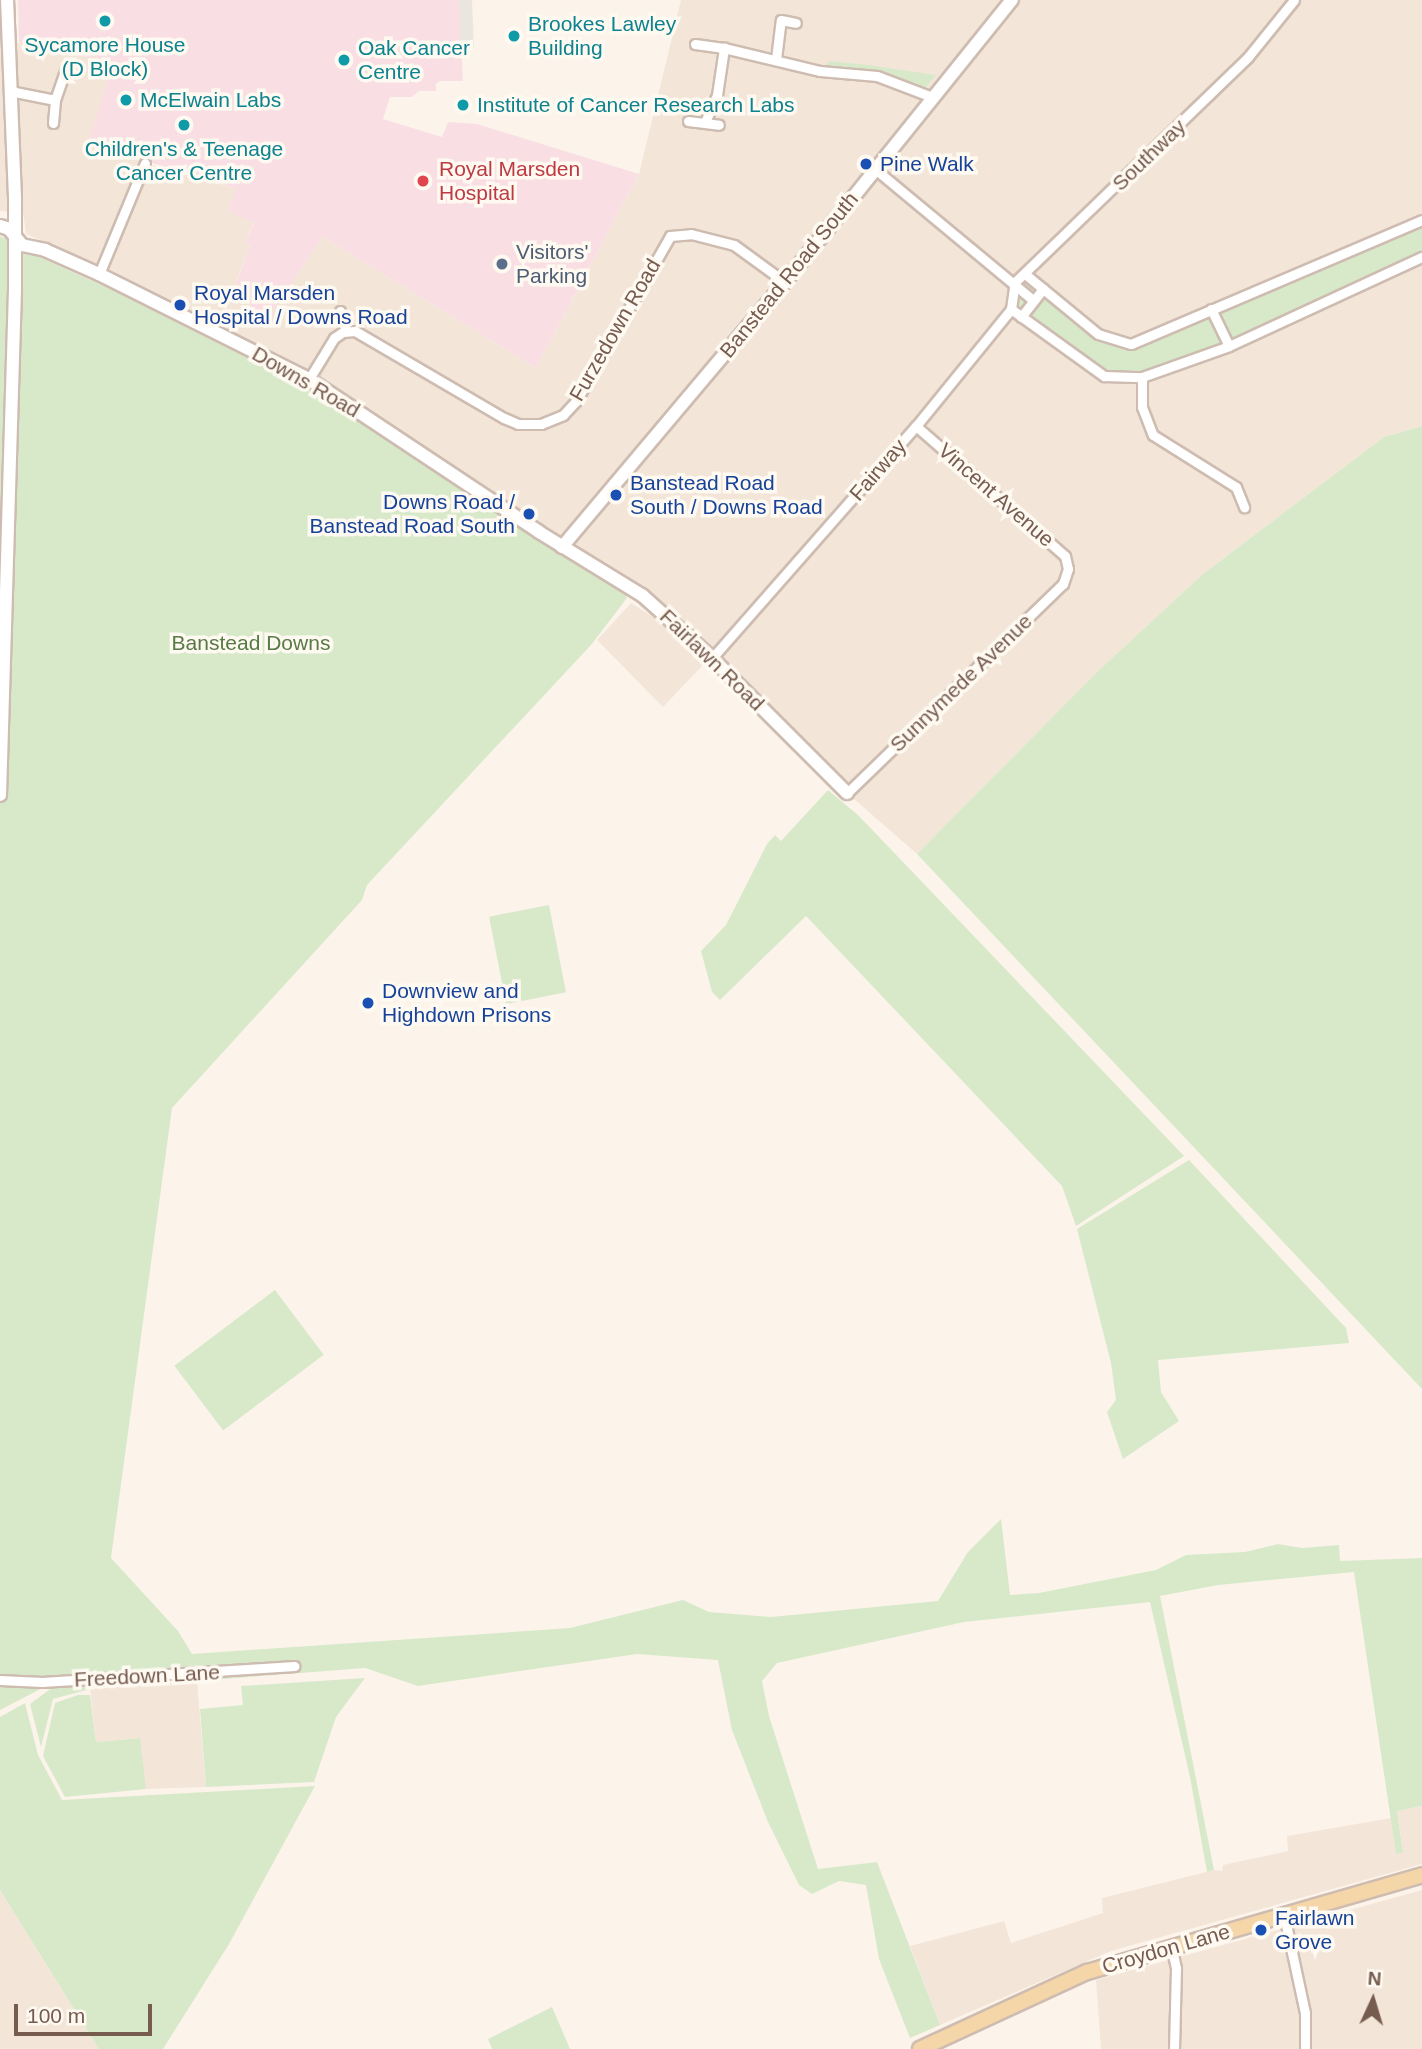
<!DOCTYPE html>
<html>
<head>
<meta charset="utf-8">
<style>
	body { margin:0 }
	#map { position:relative; width:1422px; height:2049px; overflow:hidden; background:#fcf4eb; font-family:Arial,sans-serif }
	div>[style] { position:absolute }
	.residential>* { inset:0; background:#f3e6d9 }
	.industrial>* { inset:0; background:#ebe5e0 }
	.medical>* { inset:0; background:#f9dfe3 }
	.green>* { inset:0; background:#d7e9c9; transform-origin:0 0 }
	.roads { filter:drop-shadow(2px 0 #cebcb1) drop-shadow(-2px 0 #cebcb1) drop-shadow(0 2px #cebcb1) drop-shadow(0 -2px #cebcb1) }
	.street>* { height:9px; margin:-4.5px; padding:0 4.5px; transform-origin:4.5px; border-radius:4.5px; background:#fff }
	.secondary>* { height:12px; margin:-6px; padding:0 6px; transform-origin:6px; border-radius:6px; background:#fff }
	.primary>* { height:14px; margin:-7px; padding:0 7px; transform-origin:7px; border-radius:7px; background:#f5d6a8 }
	.dots>* { width:19px; height:19px; translate:-50% -50%; box-sizing:border-box; border:4px solid #fef9f1; border-radius:50% }
	span { translate:-50% -50%; white-space:nowrap; text-align:center; line-height:1.15; -webkit-text-stroke:7px #fef9f1; paint-order:stroke }
	.culture-label { font-size:21px; color:#0d838f }
	.left { translate:0 -50%; text-align:left }
	.street-label { font-size:21px; color:#765b4f }
	.transit-label { font-size:21px; color:#164399 }
	.right { translate:-100% -50%; text-align:right }
	.health-label { font-size:21px; color:#be3a42 }
	.service-label { font-size:21px; color:#4e5e75 }
	.park-label { font-size:21px; color:#587a47 }
	.north { position:absolute; left:1338px; top:1965px; width:70px; height:70px; -webkit-text-stroke:5px #fef9f1; paint-order:stroke; rotate:4deg; font-size:19px; font-weight:700; line-height:28px; text-align:center; color:#765b4f }
	.north::after { content:''; display:block; margin:auto; width:24px; height:32px; background:#765b4f; clip-path:polygon(50% 0,100% 100%,50% 72%,0 100%) }
	.scale { position:absolute; left:14px; top:2004px; width:138px; height:32px; box-sizing:border-box; border:4px solid #765b4f; border-top:0; padding-left:9px; font-size:21px; line-height:24px; white-space:nowrap; color:#765b4f; -webkit-text-stroke:5px #fef9f1; paint-order:stroke }
</style>
</head>
<body>
<div id="map">
	<div class="residential">
		<i style="clip-path:polygon(681px 0,1422px 0,1422px 426px,1384px 437px,1203px 574px,1098px 671px,917px 854px,847px 793px,643px 596px,258px 346px,109px 269px,26px 234px,23px 212px,0 211px,0 4px,9px 41px,114px 62px,151px 165px,237px 189px,254px 222px,245px 243px,250px 246px,236px 282px,251px 289px,267px 318px,323px 237px,536px 368px,639px 174px)"></i>
		<i style="clip-path:polygon(631px 603px,658px 620px,703px 665px,663px 707px,597px 640px)"></i>
		<i style="clip-path:polygon(197px 1681px,206px 1787px,146px 1789px,139px 1738px,96px 1742px,90px 1689px)"></i>
		<i style="clip-path:polygon(1422px 1806px,1422px 1864px,1111px 1951px,940px 2025px,910px 1946px,1004px 1921px,1011px 1943px,1103px 1913px,1102px 1898px,1214px 1870px,1222px 1871px,1223px 1865px,1288px 1851px,1287px 1836px,1391px 1818px,1396px 1854px,1403px 1851px,1397px 1811px)"></i>
		<i style="clip-path:polygon(0 1890px,99px 2049px,0 2049px)"></i>
		<i style="clip-path:polygon(1422px 1890px,1422px 2049px,1101px 2049px,1096px 1980px)"></i>
	</div>
	<div class="industrial">
		<i style="clip-path:polygon(430px 0,472px 0,474px 48px,453px 53px)"></i>
	</div>
	<div class="medical">
		<i style="clip-path:polygon(18px 0,459px 0,463px 81px,440px 81px,436px 84px,436px 91px,419px 91px,412px 97px,390px 97px,383px 119px,442px 137px,448px 122px,477px 124px,639px 174px,536px 368px,323px 237px,267px 319px,251px 311px,251px 289px,236px 283px,250px 246px,245px 243px,254px 223px,227px 211px,237px 189px,152px 163px,151px 166px,89px 140px,114px 62px,19px 43px)"></i>
	</div>
	<div class="green">
		<i style="clip-path:polygon(830px 61px,868px 65px,936px 75px,925px 88px,879px 73px,823px 67px)"></i>
		<i style="clip-path:polygon(1422px 220px,1422px 257px,1229px 346px,1142px 377px,1104px 376px,1011px 309px,1015px 282px,1025px 274px,1098px 334px,1131px 344px)"></i>
		<i style="clip-path:polygon(0 236px,9px 240px,10px 252px,37px 256px,309px 379px,620px 582px,627px 598px,591px 645px,367px 885px,362px 900px,172px 1108px,111px 1558px,178px 1631px,192px 1654px,570px 1628px,683px 1600px,709px 1612px,771px 1617px,938px 1601px,968px 1552px,1001px 1519px,1010px 1595px,1039px 1593px,1156px 1570px,1186px 1555px,1245px 1552px,1278px 1544px,1302px 1548px,1339px 1545px,1340px 1561px,1422px 1558px,1422px 1806px,1397px 1811px,1403px 1852px,1396px 1854px,1354px 1572px,1218px 1585px,1160px 1596px,1214px 1870px,1207px 1872px,1190px 1777px,1150px 1602px,964px 1622px,777px 1663px,762px 1681px,769px 1716px,818px 1869px,877px 1862px,940px 2025px,910px 2038px,879px 1959px,866px 1885px,839px 1881px,812px 1894px,799px 1885px,768px 1822px,732px 1730px,718px 1660px,637px 1654px,418px 1686px,365px 1668px,197px 1681px,189px 1674px,54px 1682px,0 1710px)"></i>
		<i style="clip-path:polygon(1422px 426px,1422px 1389px,917px 854px,1098px 671px,1203px 574px,1384px 437px)"></i>
		<i style="clip-path:polygon(828px 790px,859px 816px,1184px 1156px,1076px 1226px,1062px 1186px,806px 916px,720px 1000px,712px 992px,701px 951px,726px 925px,767px 844px,775px 835px,781px 841px)"></i>
		<i style="left:549px;top:905px;width:89px;height:61px;rotate:79deg"></i>
		<i style="clip-path:polygon(1189px 1160px,1346px 1328px,1349px 1343px,1158px 1360px,1161px 1392px,1179px 1421px,1123px 1459px,1107px 1412px,1116px 1400px,1111px 1363px,1077px 1229px)"></i>
		<i style="left:275px;top:1290px;width:81px;height:126px;rotate:53deg"></i>
		<i style="clip-path:polygon(365px 1678px,336px 1717px,314px 1782px,206px 1787px,200px 1709px,243px 1705px,241px 1686px)"></i>
		<i style="clip-path:polygon(82px 1686px,90px 1689px,53px 1699px,41px 1747px,30px 1704px,53px 1687px)"></i>
		<i style="clip-path:polygon(78px 1695px,90px 1695px,96px 1742px,140px 1738px,146px 1789px,65px 1797px,43px 1756px,55px 1703px)"></i>
		<i style="clip-path:polygon(25px 1703px,38px 1755px,62px 1800px,315px 1786px,229px 1944px,163px 2049px,99px 2049px,0 1890px,0 1717px)"></i>
		<i style="clip-path:polygon(552px 2007px,570px 2049px,492px 2049px,488px 2039px)"></i>
	</div>
	<div class="roads">
		<div class="street">
			<i style="left:695px;top:44px;width:29px;rotate:8deg"></i>
			<i style="left:776px;top:59px;width:39px;rotate:-83deg"></i>
			<i style="left:781px;top:20px;width:15px;rotate:11deg"></i>
			<i style="left:10px;top:91px;width:46px;rotate:11.3deg"></i>
			<i style="left:688px;top:121px;width:31px;rotate:7deg"></i>
			<i style="left:705px;top:122px;width:30px;rotate:-66deg"></i>
			<i style="left:717px;top:95px;width:48px;rotate:-81.5deg"></i>
			<i style="left:724px;top:48px;width:99px;rotate:13.5deg"></i>
			<i style="left:820px;top:71px;width:57px;rotate:5deg"></i>
			<i style="left:877px;top:76px;width:59px;rotate:20.9deg"></i>
			<i style="left:53px;top:123px;width:23px;rotate:-85deg"></i>
			<i style="left:55px;top:100px;width:34px;rotate:-71deg"></i>
			<i style="left:875px;top:169px;width:205px;rotate:39.7deg"></i>
			<i style="left:99px;top:274px;width:120px;rotate:-67.5deg"></i>
			<i style="left:1025px;top:274px;width:94px;rotate:39.4deg"></i>
			<i style="left:1098px;top:334px;width:34px;rotate:17deg"></i>
			<i style="left:1131px;top:344px;width:316px;rotate:-23.1deg"></i>
			<i style="left:1011px;top:309px;width:115px;rotate:35.8deg"></i>
			<i style="left:1104px;top:376px;width:38px;rotate:2deg"></i>
			<i style="left:1142px;top:377px;width:92px;rotate:-19.6deg"></i>
			<i style="left:1229px;top:346px;width:213px;rotate:-24.8deg"></i>
			<i style="left:1011px;top:309px;width:27px;rotate:-82deg"></i>
			<i style="left:1015px;top:282px;width:324px;rotate:-44deg"></i>
			<i style="left:1248px;top:57px;width:73px;rotate:-51.1deg"></i>
			<i style="left:1211px;top:309px;width:41px;rotate:64.1deg"></i>
			<i style="left:340px;top:311px;width:21px;rotate:73deg"></i>
			<i style="left:1021px;top:317px;width:36px;rotate:-52deg"></i>
			<i style="left:1142px;top:377px;width:30px;rotate:90deg"></i>
			<i style="left:1142px;top:407px;width:30px;rotate:69deg"></i>
			<i style="left:1153px;top:435px;width:98px;rotate:32.1deg"></i>
			<i style="left:1236px;top:487px;width:22px;rotate:68deg"></i>
			<i style="left:309px;top:379px;width:48px;rotate:-58.6deg"></i>
			<i style="left:334px;top:338px;width:11px;rotate:-34deg"></i>
			<i style="left:343px;top:332px;width:12px;rotate:-5deg"></i>
			<i style="left:355px;top:331px;width:173px;rotate:30.3deg"></i>
			<i style="left:504px;top:418px;width:15px;rotate:23deg"></i>
			<i style="left:518px;top:424px;width:23px"></i>
			<i style="left:541px;top:424px;width:24px;rotate:-22deg"></i>
			<i style="left:563px;top:415px;width:19px;rotate:-47deg"></i>
			<i style="left:576px;top:401px;width:190px;rotate:-60.3deg"></i>
			<i style="left:670px;top:236px;width:21px;rotate:-5deg"></i>
			<i style="left:691px;top:234px;width:44px;rotate:14.3deg"></i>
			<i style="left:734px;top:245px;width:63px;rotate:36deg"></i>
			<i style="left:712px;top:658px;width:309px;rotate:-48.7deg"></i>
			<i style="left:916px;top:426px;width:151px;rotate:-50.9deg"></i>
			<i style="left:847px;top:793px;width:301px;rotate:-44.1deg"></i>
			<i style="left:1063px;top:584px;width:16px;rotate:-72deg"></i>
			<i style="left:1068px;top:569px;width:13px;rotate:-103deg"></i>
			<i style="left:1065px;top:556px;width:198px;rotate:-138.9deg"></i>
			<i style="left:0;top:1680px;width:42px;rotate:2.7deg"></i>
			<i style="left:42px;top:1682px;width:253px;rotate:-3.6deg"></i>
			<i style="left:1284px;top:1915px;width:100px;rotate:77.9deg"></i>
			<i style="left:1305px;top:2013px;width:36px;rotate:90deg"></i>
			<i style="left:1171px;top:1946px;width:23px;rotate:77deg"></i>
			<i style="left:1176px;top:1968px;width:81px;rotate:91.4deg"></i>
		</div>
		<div class="secondary">
			<i style="left:0;top:226px;width:9px;rotate:18deg"></i>
			<i style="left:9px;top:229px;width:21px;rotate:51deg"></i>
			<i style="left:22px;top:245px;width:24px;rotate:12deg"></i>
			<i style="left:45px;top:250px;width:59px;rotate:24deg"></i>
			<i style="left:99px;top:274px;width:235px;rotate:26.6deg"></i>
			<i style="left:309px;top:379px;width:276px;rotate:33.6deg"></i>
			<i style="left:539px;top:532px;width:122px;rotate:31.6deg"></i>
			<i style="left:643px;top:596px;width:93px;rotate:41.9deg"></i>
			<i style="left:712px;top:658px;width:191px;rotate:45deg"></i>
			<i style="left:562px;top:547px;width:346px;rotate:-49.9deg"></i>
			<i style="left:785px;top:282px;width:362px;rotate:-51.2deg"></i>
			<i style="left:0;top:795px;width:506px;rotate:-88.3deg"></i>
			<i style="left:15px;top:289px;width:91px;rotate:-90deg"></i>
			<i style="left:15px;top:198px;width:198px;rotate:-92.3deg"></i>
		</div>
		<div class="primary">
			<i style="left:920px;top:2049px;width:184px;rotate:-24.8deg"></i>
			<i style="left:1087px;top:1972px;width:349px;rotate:-16.1deg"></i>
		</div>
	</div>
	<div class="dots">
		<i style="left:105px;top:21px;background:#0f9aa8"></i>
		<i style="left:514px;top:36px;background:#0f9aa8"></i>
		<i style="left:344px;top:60px;background:#0f9aa8"></i>
		<i style="left:126px;top:100px;background:#0f9aa8"></i>
		<i style="left:463px;top:105px;background:#0f9aa8"></i>
		<i style="left:184px;top:125px;background:#0f9aa8"></i>
		<i style="left:866px;top:164px;background:#1a4fb4"></i>
		<i style="left:423px;top:181px;background:#e0444e"></i>
		<i style="left:502px;top:264px;background:#5c6f8a"></i>
		<i style="left:180px;top:305px;background:#1a4fb4"></i>
		<i style="left:616px;top:495px;background:#1a4fb4"></i>
		<i style="left:529px;top:514px;background:#1a4fb4"></i>
		<i style="left:368px;top:1003px;background:#1a4fb4"></i>
		<i style="left:1261px;top:1930px;background:#1a4fb4"></i>
	</div>
	<div class="culture-label">
		<span class="left" style="left:528px;top:36px">Brookes Lawley<br>Building</span>
		<span style="left:105px;top:57px">Sycamore House<br>(D Block)</span>
		<span class="left" style="left:358px;top:60px">Oak Cancer<br>Centre</span>
		<span class="left" style="left:140px;top:100px">McElwain Labs</span>
		<span class="left" style="left:477px;top:105px">Institute of Cancer Research Labs</span>
		<span style="left:184px;top:161px">Children's &amp; Teenage<br>Cancer Centre</span>
	</div>
	<div class="street-label">
		<span style="left:1149px;top:155px;rotate:-44deg">Southway</span>
		<span style="left:789px;top:275px;rotate:-51deg">Banstead Road South</span>
		<span style="left:615px;top:330px;rotate:-60deg">Furzedown Road</span>
		<span style="left:306px;top:382px;rotate:30deg">Downs Road</span>
		<span style="left:878px;top:470px;rotate:-49deg">Fairway</span>
		<span style="left:996px;top:495px;rotate:41deg">Vincent Avenue</span>
		<span style="left:712px;top:660px;rotate:44deg">Fairlawn Road</span>
		<span style="left:961px;top:683px;rotate:-44deg">Sunnymede Avenue</span>
		<span style="left:147px;top:1676px;rotate:-3deg">Freedown Lane</span>
		<span style="left:1166px;top:1949px;rotate:-16deg">Croydon Lane</span>
	</div>
	<div class="transit-label">
		<span class="left" style="left:880px;top:164px">Pine Walk</span>
		<span class="left" style="left:194px;top:305px">Royal Marsden<br>Hospital / Downs Road</span>
		<span class="left" style="left:630px;top:495px">Banstead Road<br>South / Downs Road</span>
		<span class="right" style="left:515px;top:514px">Downs Road /<br>Banstead Road South</span>
		<span class="left" style="left:382px;top:1003px">Downview and<br>Highdown Prisons</span>
		<span class="left" style="left:1275px;top:1930px">Fairlawn<br>Grove</span>
	</div>
	<div class="health-label">
		<span class="left" style="left:439px;top:181px">Royal Marsden<br>Hospital</span>
	</div>
	<div class="service-label">
		<span class="left" style="left:516px;top:264px">Visitors'<br>Parking</span>
	</div>
	<div class="park-label">
		<span style="left:251px;top:643px">Banstead Downs</span>
	</div>
	<div class="north">N</div>
	<div class="scale">100 m</div>
</div>
</body>
</html>
